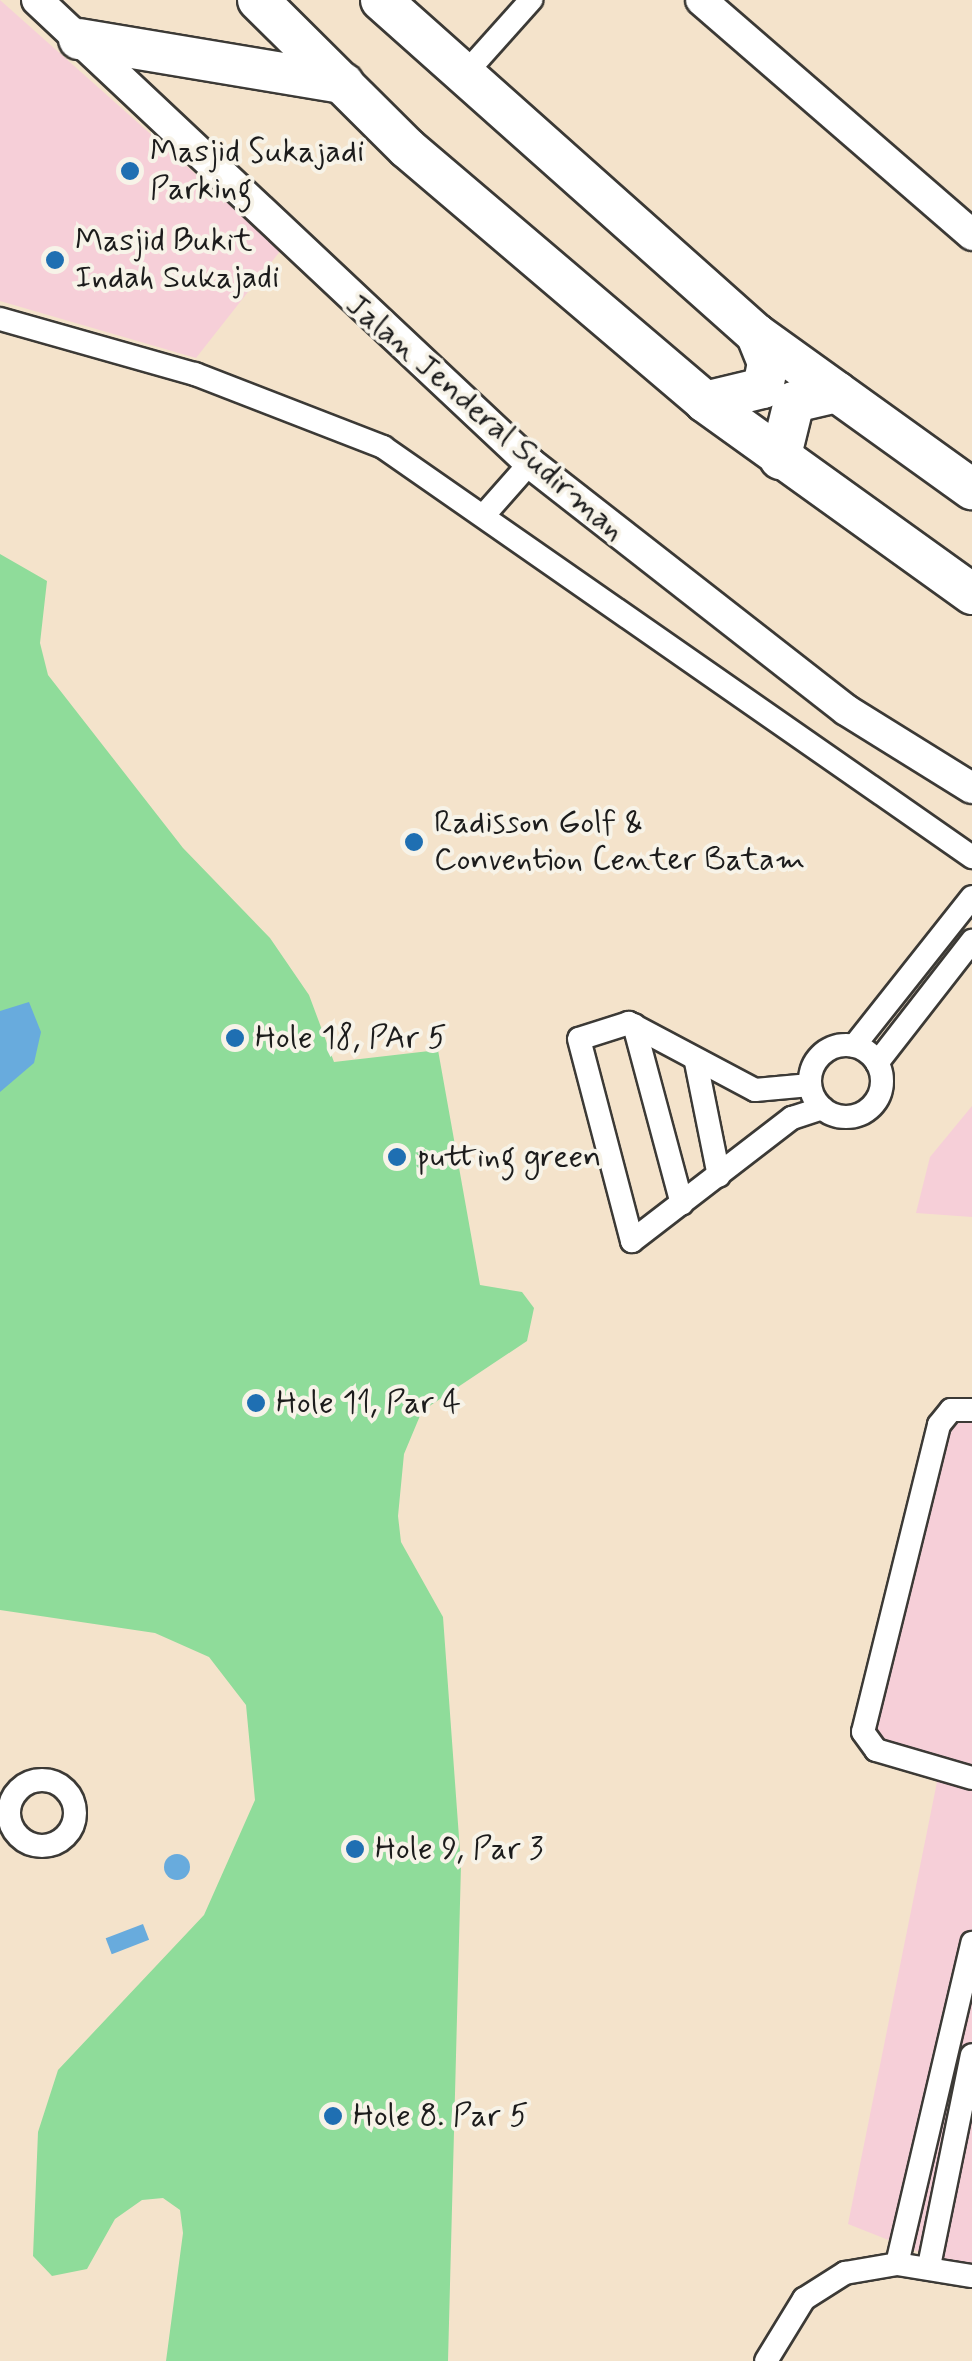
<!DOCTYPE html>
<html>
<head>
<meta charset="utf-8">
<style>
	body { margin:0 }
	#map { position:relative; width:972px; height:2361px; overflow:hidden; background:#f4e3cb; font-family:Mynerve,sans-serif }
	div>[style] { position:absolute }
	.built>* { inset:0; background:#f6cfd8 }
	.green>* { inset:0; background:#8fdc9a }
	.water>* { inset:0; background:#68abdd; transform-origin:0 0 }
	.round { border-radius:50% }
	.roads { filter:drop-shadow(2px 0 #3c3a36) drop-shadow(-2px 0 #3c3a36) drop-shadow(0 2px #3c3a36) drop-shadow(0 -2px #3c3a36) }
	.street>* { height:22px; margin:-11px; padding:0 11px; transform-origin:11px; border-radius:11px; background:#fff }
	.street>.ring { margin:-11px; padding:0; box-sizing:content-box; background:none; border:22px solid #fff; border-radius:50% }
	.secondary>* { height:30px; margin:-15px; padding:0 15px; transform-origin:15px; border-radius:15px; background:#fff }
	.highway>* { height:40px; margin:-20px; padding:0 20px; transform-origin:20px; border-radius:20px; background:#fff }
	.dots>* { width:28px; height:28px; translate:-50% -50%; box-sizing:border-box; border:5px solid #f7f3e8; border-radius:50% }
	span { translate:-50% -50%; white-space:nowrap; text-align:center; line-height:1.15; -webkit-text-stroke:8px #f7f3e8; paint-order:stroke }
	.poi-label { font-size:32px; color:#1c1c1c }
	.left { translate:0 -50%; text-align:left }
	.street-label { font-size:32px; color:#1c1c1c }
</style>
</head>
<body>
<div id="map">
	<div class="built">
		<i style="clip-path:polygon(0 0,281px 250px,196px 358px,0 301px)"></i>
		<i style="clip-path:polygon(972px 1106px,972px 1217px,916px 1213px,930px 1157px)"></i>
		<i style="clip-path:polygon(943px 1401px,972px 1407px,972px 2273px,848px 2224px,940px 1767px,863px 1749px)"></i>
	</div>
	<div class="green">
		<i style="clip-path:polygon(0 554px,47px 581px,40px 643px,48px 675px,183px 848px,270px 938px,309px 995px,334px 1062px,438px 1050px,480px 1285px,522px 1292px,534px 1308px,527px 1341px,422px 1411px,404px 1454px,398px 1516px,401px 1542px,443px 1617px,461px 1865px,448px 2361px,166px 2361px,183px 2233px,180px 2210px,163px 2198px,142px 2200px,115px 2219px,87px 2269px,52px 2276px,33px 2256px,38px 2132px,58px 2070px,204px 1915px,255px 1800px,246px 1705px,209px 1657px,155px 1633px,0 1610px)"></i>
	</div>
	<div class="water">
		<i style="clip-path:polygon(29px 1002px,41px 1032px,34px 1063px,0 1092px,0 1011px)"></i>
		<i class="round" style="left:164px;top:1854px;width:26px;height:26px"></i>
		<i style="left:143px;top:1924px;width:17px;height:40px;rotate:69deg"></i>
	</div>
	<div class="roads">
		<div class="street">
			<i style="left:464px;top:75px;width:101px;rotate:-48.2deg"></i>
			<i style="left:0;top:319px;width:203px;rotate:15.8deg"></i>
			<i style="left:195px;top:374px;width:202px;rotate:21.2deg"></i>
			<i style="left:383px;top:447px;width:718px;rotate:34.84deg"></i>
			<i style="left:484px;top:515px;width:69px;rotate:-48.5deg"></i>
			<i style="left:634px;top:1025px;width:185px;rotate:75deg"></i>
			<i class="ring" style="left:810px;top:1045px;width:50px;height:50px"></i>
			<i style="left:854px;top:1046px;width:190px;rotate:-51.6deg"></i>
			<i style="left:696px;top:1062px;width:116px;rotate:78.6deg"></i>
			<i style="left:877px;top:1063px;width:155px;rotate:-52.1deg"></i>
			<i style="left:810px;top:1085px;width:55px;rotate:174.8deg"></i>
			<i style="left:755px;top:1090px;width:143px;rotate:-152deg"></i>
			<i style="left:629px;top:1023px;width:52px;rotate:162.3deg"></i>
			<i style="left:579px;top:1039px;width:209px;rotate:75.3deg"></i>
			<i style="left:632px;top:1241px;width:202px;rotate:-37.6deg"></i>
			<i style="left:792px;top:1118px;width:32px;rotate:-18deg"></i>
			<i style="left:972px;top:1410px;width:21px;rotate:180deg"></i>
			<i style="left:951px;top:1410px;width:19px;rotate:129deg"></i>
			<i style="left:939px;top:1425px;width:316px;rotate:103.9deg"></i>
			<i style="left:863px;top:1732px;width:22px;rotate:54deg"></i>
			<i style="left:876px;top:1750px;width:100px;rotate:16.3deg"></i>
			<i class="ring" style="left:9px;top:1780px;width:44px;height:44px"></i>
			<i style="left:897px;top:2264px;width:330px;rotate:-76.8deg"></i>
			<i style="left:929px;top:2266px;width:215px;rotate:-78.5deg"></i>
			<i style="left:766px;top:2361px;width:73px;rotate:-58.5deg"></i>
			<i style="left:804px;top:2299px;width:49px;rotate:-32.4deg"></i>
			<i style="left:845px;top:2273px;width:53px;rotate:-9.8deg"></i>
			<i style="left:897px;top:2264px;width:76px;rotate:9.1deg"></i>
		</div>
		<div class="secondary">
			<i style="left:37px;top:0;width:676px;rotate:43.2deg"></i>
			<i style="left:530px;top:463px;width:401px;rotate:38deg"></i>
			<i style="left:846px;top:710px;width:148px;rotate:31.8deg"></i>
			<i style="left:701px;top:0;width:359px;rotate:40.9deg"></i>
		</div>
		<div class="highway">
			<i style="left:258px;top:0;width:210px;rotate:44.8deg"></i>
			<i style="left:407px;top:148px;width:392px;rotate:40.4deg"></i>
			<i style="left:705px;top:402px;width:329px;rotate:35.7deg"></i>
			<i style="left:381px;top:0;width:502px;rotate:41.69deg"></i>
			<i style="left:756px;top:334px;width:266px;rotate:35.7deg"></i>
			<i style="left:79px;top:39px;width:268px;rotate:9.5deg"></i>
			<i style="left:705px;top:402px;width:60px;rotate:-13.6deg"></i>
			<i style="left:763px;top:388px;width:25px;rotate:-79deg"></i>
			<i style="left:768px;top:363px;width:31px;rotate:-112deg"></i>
			<i style="left:780px;top:459px;width:59px;rotate:-76.2deg"></i>
			<i style="left:794px;top:402px;width:44px;rotate:-13.1deg"></i>
		</div>
	</div>
	<div class="dots">
		<i style="left:130px;top:171px;background:#1f6fb2"></i>
		<i style="left:55px;top:260px;background:#1f6fb2"></i>
		<i style="left:414px;top:842px;background:#1f6fb2"></i>
		<i style="left:235px;top:1038px;background:#1f6fb2"></i>
		<i style="left:397px;top:1157px;background:#1f6fb2"></i>
		<i style="left:256px;top:1403px;background:#1f6fb2"></i>
		<i style="left:355px;top:1849px;background:#1f6fb2"></i>
		<i style="left:333px;top:2116px;background:#1f6fb2"></i>
	</div>
	<div class="poi-label">
		<span class="left" style="left:150px;top:171px">Masjid Sukajadi<br>Parking</span>
		<span class="left" style="left:75px;top:260px">Masjid Bukit<br>Indah Sukajadi</span>
		<span class="left" style="left:434px;top:842px">Radisson Golf &amp;<br>Convention Center Batam</span>
		<span class="left" style="left:255px;top:1038px">Hole 18, PAr 5</span>
		<span class="left" style="left:417px;top:1157px">putting green</span>
		<span class="left" style="left:276px;top:1403px">Hole 11, Par 4</span>
		<span class="left" style="left:375px;top:1849px">Hole 9, Par 3</span>
		<span class="left" style="left:353px;top:2116px">Hole 8. Par 5</span>
	</div>
	<div class="street-label">
		<span style="left:485px;top:418px;rotate:41deg">Jalan Jenderal Sudirman</span>
	</div>
</div>
</body>
</html>
